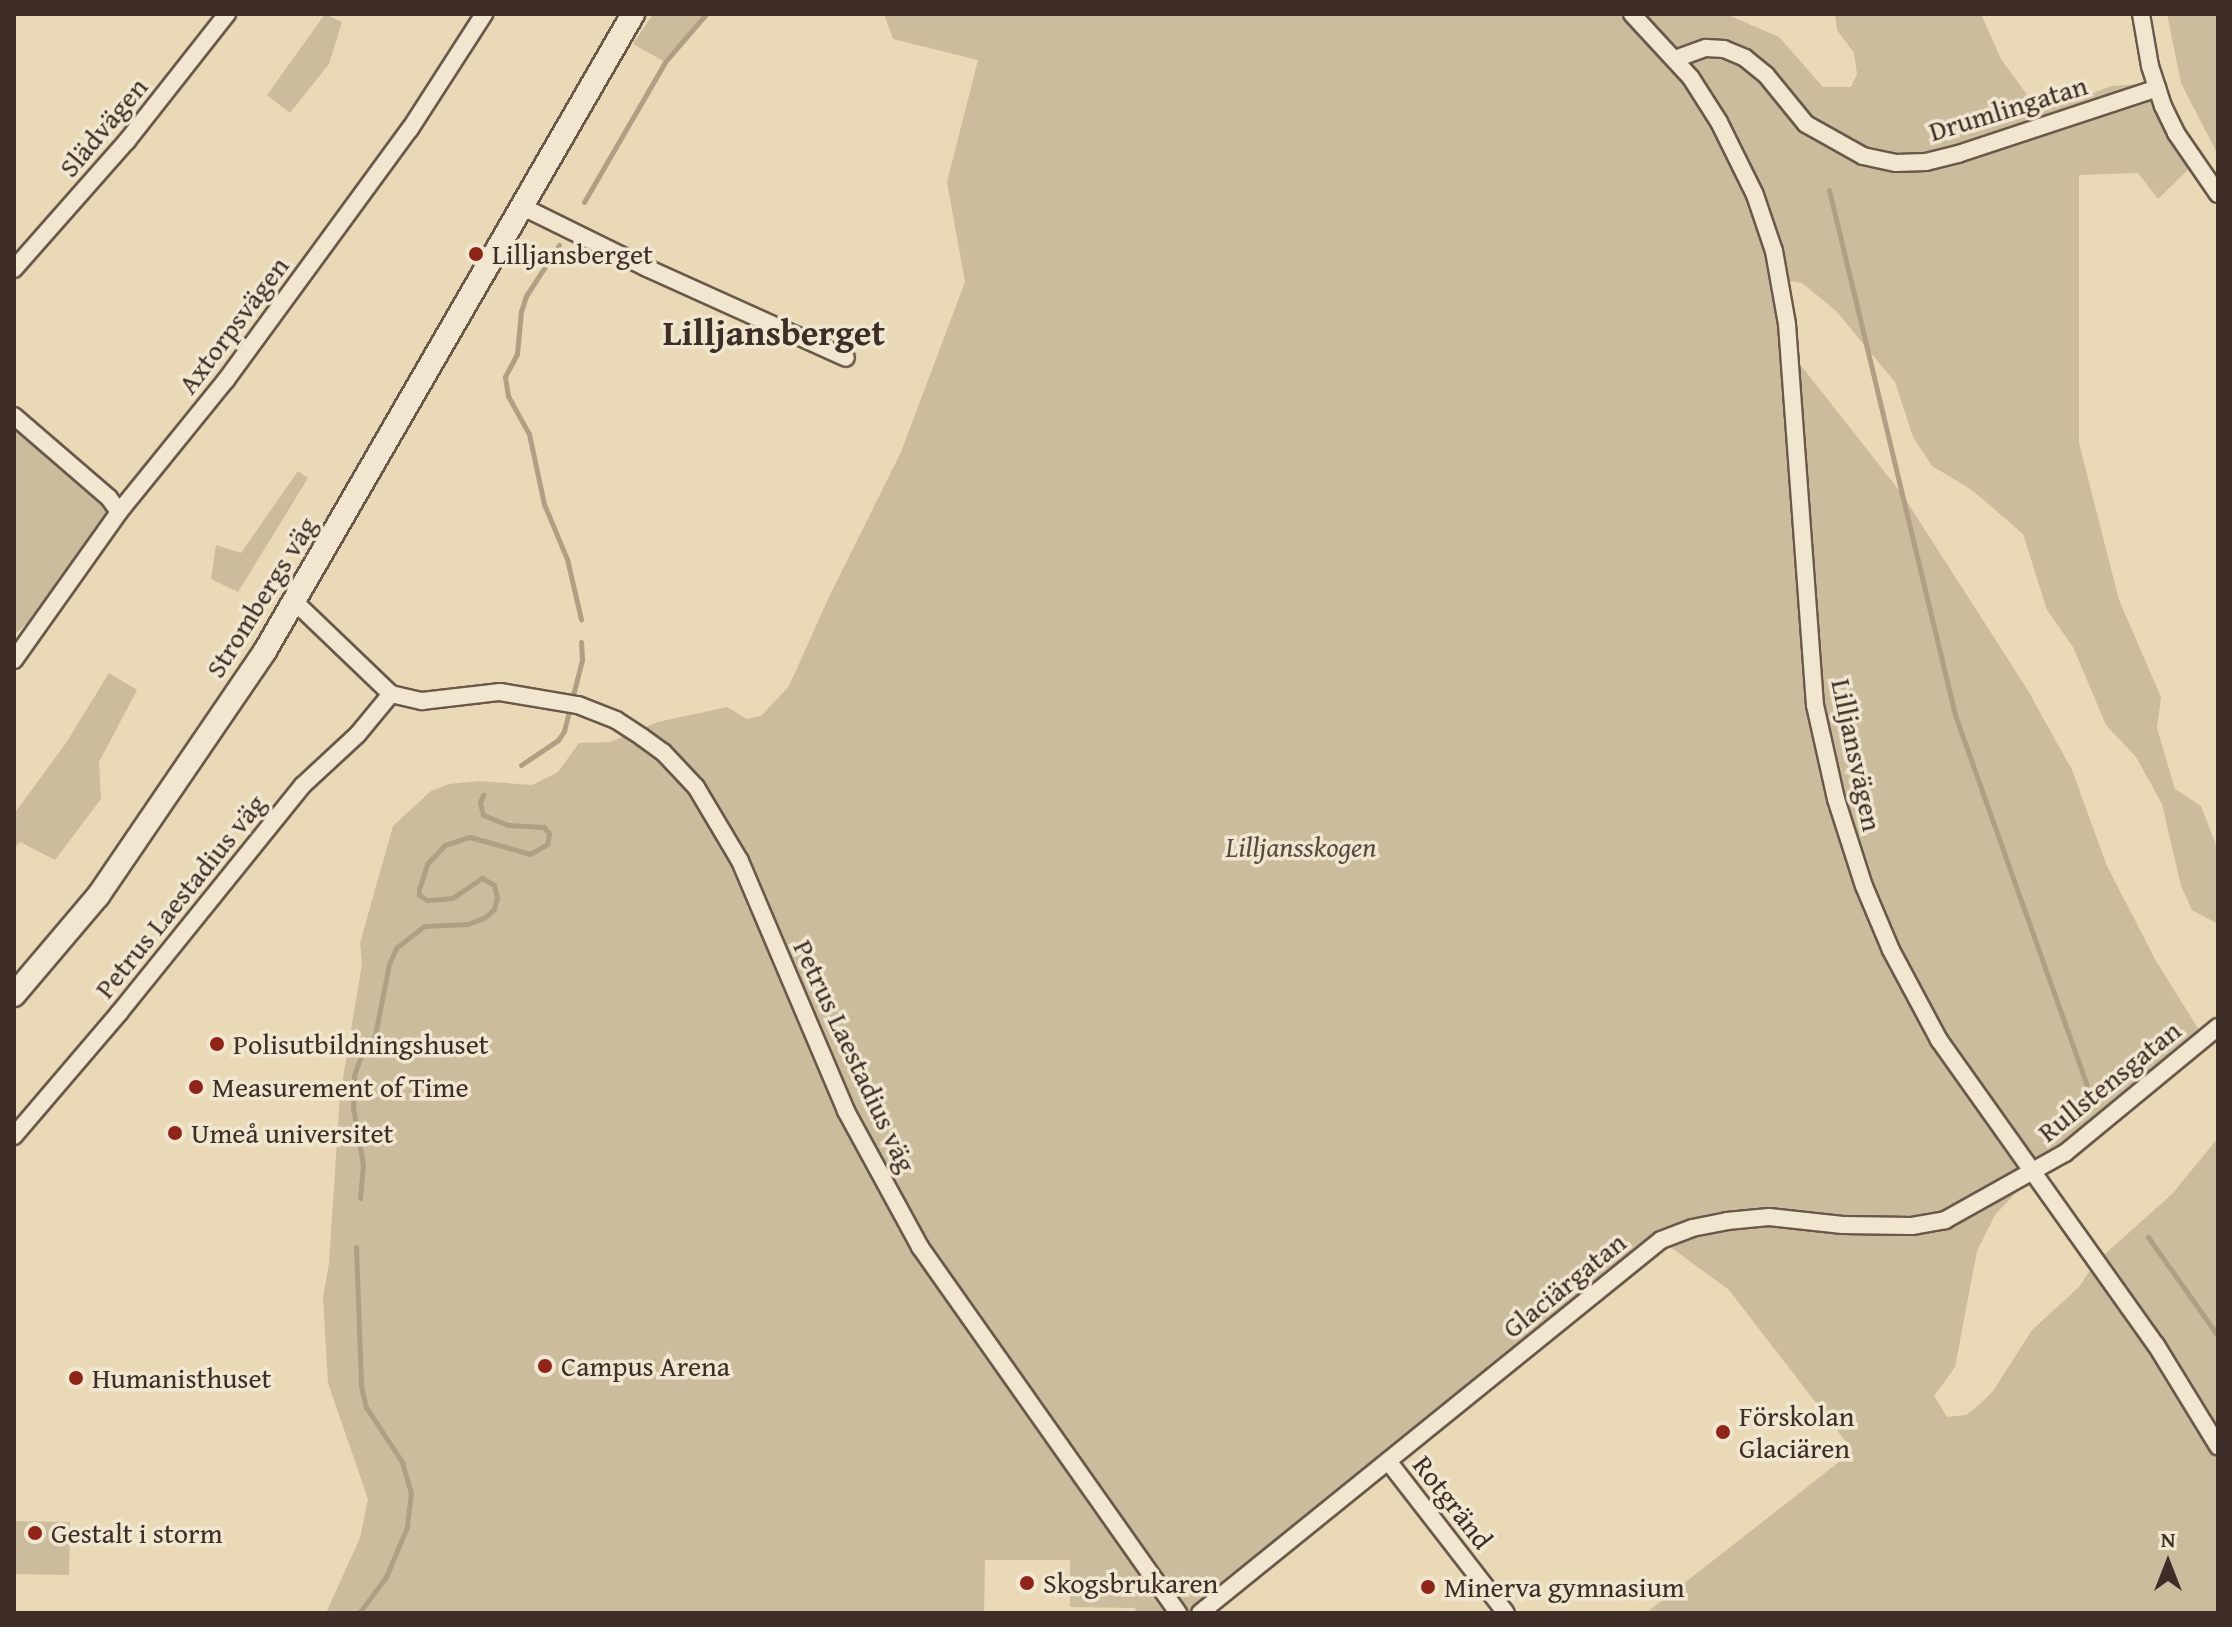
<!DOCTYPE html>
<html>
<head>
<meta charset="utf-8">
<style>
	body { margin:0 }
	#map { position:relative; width:2232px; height:1627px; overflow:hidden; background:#e9d9b6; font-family:"Gentium Book Plus",serif }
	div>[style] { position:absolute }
	.green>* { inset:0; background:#ccbc9e; transform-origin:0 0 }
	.stream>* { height:5px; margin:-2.5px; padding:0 2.5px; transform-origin:2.5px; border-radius:2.5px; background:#af9f85 }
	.roads { filter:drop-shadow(2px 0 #6a594b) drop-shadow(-2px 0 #6a594b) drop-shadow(0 2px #6a594b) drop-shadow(0 -2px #6a594b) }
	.street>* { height:16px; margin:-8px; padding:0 8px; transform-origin:8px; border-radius:8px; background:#f1e6d0 }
	.secondary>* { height:22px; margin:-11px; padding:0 11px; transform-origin:11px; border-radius:11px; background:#f1e6d0 }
	.dots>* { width:22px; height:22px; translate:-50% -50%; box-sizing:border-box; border:4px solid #f1e6d0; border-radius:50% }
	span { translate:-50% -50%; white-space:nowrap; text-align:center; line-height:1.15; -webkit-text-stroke:7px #f1e6d0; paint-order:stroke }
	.street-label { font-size:28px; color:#3f2e27 }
	.poi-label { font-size:28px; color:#3f2e27 }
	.left { translate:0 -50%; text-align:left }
	.park-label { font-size:28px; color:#5b4a3f; font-style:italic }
	.district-label { font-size:36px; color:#3f2e27; font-weight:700 }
	.frame { position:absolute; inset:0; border:16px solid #3f2e27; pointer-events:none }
	.north { position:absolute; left:2128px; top:1523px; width:80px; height:80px; -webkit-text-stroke:6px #f1e6d0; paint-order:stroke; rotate:0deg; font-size:22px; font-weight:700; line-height:32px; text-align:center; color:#3f2e27 }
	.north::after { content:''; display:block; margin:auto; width:28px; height:36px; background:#3f2e27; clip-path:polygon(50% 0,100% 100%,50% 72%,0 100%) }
</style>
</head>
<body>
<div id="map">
	<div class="green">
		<i style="clip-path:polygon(325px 14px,342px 22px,329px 64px,290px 113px,267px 95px)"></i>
		<i style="clip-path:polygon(653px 14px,706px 14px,665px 62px,633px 44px)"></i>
		<i style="clip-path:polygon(884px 14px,1726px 14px,1779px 37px,1823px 87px,1851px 87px,1857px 74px,1854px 53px,1837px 30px,1835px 14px,1981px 14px,2001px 59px,2028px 96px,2053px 103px,2070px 101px,2112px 86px,2155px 83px,2195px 163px,2158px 199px,2138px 173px,2079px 175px,2079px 443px,2119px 600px,2161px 697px,2157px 728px,2175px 789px,2201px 806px,2218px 850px,2218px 924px,2192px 910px,2181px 886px,2162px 804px,2136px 757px,2106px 725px,2073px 647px,2047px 610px,2023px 534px,1972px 490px,1932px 466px,1913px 437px,1895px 382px,1836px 311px,1802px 283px,1781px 280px,1788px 349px,1902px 494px,2027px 689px,2072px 770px,2107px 866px,2156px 961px,2204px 1038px,2032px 1175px,1995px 1215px,1977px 1251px,1955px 1367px,1934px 1396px,1947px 1417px,1966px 1415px,1981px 1403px,1993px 1391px,2032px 1330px,2079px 1287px,2095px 1263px,2172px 1194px,2218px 1138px,2218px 1613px,1646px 1613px,1853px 1451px,1729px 1290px,1661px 1240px,1200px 1613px,1136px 1613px,1135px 1608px,1070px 1607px,1070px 1560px,985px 1560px,984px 1613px,326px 1613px,360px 1538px,368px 1499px,328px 1383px,323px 1297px,329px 1263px,340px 1096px,362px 964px,360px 943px,393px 826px,431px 791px,449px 784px,479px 781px,532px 785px,558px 772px,579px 743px,610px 742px,658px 722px,727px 707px,747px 719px,761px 716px,789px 686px,829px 597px,901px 452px,965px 282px,947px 182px,978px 60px,893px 39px)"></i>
		<i style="clip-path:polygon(2167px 14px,2218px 14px,2218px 155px,2181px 83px)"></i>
		<i style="clip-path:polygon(14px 416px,119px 512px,55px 605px,46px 599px,32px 619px,14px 635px)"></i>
		<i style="clip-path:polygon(298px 471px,308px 478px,238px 592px,211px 579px,216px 545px,241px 553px)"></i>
		<i style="clip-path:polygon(109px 673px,137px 690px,99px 762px,101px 799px,55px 860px,20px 842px,14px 849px,14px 814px,66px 743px)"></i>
		<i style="left:14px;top:1521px;width:56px;height:53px;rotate:1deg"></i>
	</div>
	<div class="stream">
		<i style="left:1829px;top:190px;width:540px;rotate:76.5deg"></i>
		<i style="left:1955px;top:715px;width:393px;rotate:70.4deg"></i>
		<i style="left:584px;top:202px;width:162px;rotate:-59.9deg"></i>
		<i style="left:665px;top:62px;width:63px;rotate:-49.5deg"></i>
		<i style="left:559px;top:245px;width:61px;rotate:122.9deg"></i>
		<i style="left:526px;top:296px;width:16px;rotate:108deg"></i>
		<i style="left:521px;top:311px;width:43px;rotate:95.3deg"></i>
		<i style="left:517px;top:354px;width:26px;rotate:118deg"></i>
		<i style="left:505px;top:377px;width:19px;rotate:81deg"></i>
		<i style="left:508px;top:396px;width:43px;rotate:61.1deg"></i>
		<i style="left:529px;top:434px;width:72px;rotate:77.9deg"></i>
		<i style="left:544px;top:504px;width:60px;rotate:67.3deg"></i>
		<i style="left:567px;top:559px;width:62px;rotate:76.9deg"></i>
		<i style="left:521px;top:765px;width:45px;rotate:-34deg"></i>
		<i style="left:558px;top:740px;width:11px;rotate:-56deg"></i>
		<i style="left:564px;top:731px;width:73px;rotate:-75.8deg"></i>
		<i style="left:582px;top:660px;width:18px;rotate:-93deg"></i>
		<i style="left:360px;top:1198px;width:33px;rotate:-85deg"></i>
		<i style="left:363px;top:1165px;width:59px;rotate:-99.8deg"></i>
		<i style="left:353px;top:1107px;width:32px;rotate:-88deg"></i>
		<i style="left:354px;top:1075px;width:20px;rotate:-70deg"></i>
		<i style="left:361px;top:1056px;width:21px;rotate:-51deg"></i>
		<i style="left:374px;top:1040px;width:77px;rotate:-78.8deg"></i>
		<i style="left:389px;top:964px;width:17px;rotate:-66deg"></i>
		<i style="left:396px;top:948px;width:36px;rotate:-38deg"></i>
		<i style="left:424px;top:926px;width:44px;rotate:-2.6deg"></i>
		<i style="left:468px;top:924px;width:17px;rotate:-21deg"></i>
		<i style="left:484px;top:918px;width:13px;rotate:-42deg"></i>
		<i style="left:494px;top:909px;width:11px;rotate:-75deg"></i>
		<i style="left:497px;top:898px;width:13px;rotate:-103deg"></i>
		<i style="left:494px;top:885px;width:14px;rotate:-150deg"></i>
		<i style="left:482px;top:878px;width:36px;rotate:146deg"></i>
		<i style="left:452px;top:898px;width:25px;rotate:175deg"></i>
		<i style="left:427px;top:900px;width:9px;rotate:-148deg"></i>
		<i style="left:419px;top:895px;width:6px;rotate:-90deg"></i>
		<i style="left:419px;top:889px;width:26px;rotate:-72deg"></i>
		<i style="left:427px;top:864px;width:26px;rotate:-47deg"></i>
		<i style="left:445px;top:845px;width:26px;rotate:-18deg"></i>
		<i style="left:470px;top:837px;width:62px;rotate:15.8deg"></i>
		<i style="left:530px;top:854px;width:20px;rotate:-30deg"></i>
		<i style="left:547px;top:844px;width:10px;rotate:-79deg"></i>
		<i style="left:549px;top:834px;width:9px;rotate:-126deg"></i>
		<i style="left:544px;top:827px;width:36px;rotate:-177deg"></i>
		<i style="left:508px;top:825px;width:27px;rotate:-158deg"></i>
		<i style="left:483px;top:815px;width:13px;rotate:-103deg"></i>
		<i style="left:480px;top:802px;width:8px;rotate:-67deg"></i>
		<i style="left:2148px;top:1237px;width:121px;rotate:54.7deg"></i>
		<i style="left:356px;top:1247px;width:139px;rotate:87.9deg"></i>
		<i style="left:361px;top:1386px;width:22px;rotate:77deg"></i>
		<i style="left:366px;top:1407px;width:66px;rotate:56.8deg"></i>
		<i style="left:402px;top:1462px;width:32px;rotate:74deg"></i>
		<i style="left:411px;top:1493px;width:34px;rotate:97deg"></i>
		<i style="left:407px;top:1527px;width:54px;rotate:112.8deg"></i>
		<i style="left:386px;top:1577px;width:45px;rotate:126.9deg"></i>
	</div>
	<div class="roads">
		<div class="street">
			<i style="left:1632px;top:14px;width:87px;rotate:47.3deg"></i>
			<i style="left:1691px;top:78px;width:52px;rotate:57.5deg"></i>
			<i style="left:1719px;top:122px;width:81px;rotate:63.7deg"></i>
			<i style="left:1755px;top:195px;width:59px;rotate:71.3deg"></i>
			<i style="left:1774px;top:251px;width:74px;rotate:79.9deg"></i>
			<i style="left:1787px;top:324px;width:382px;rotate:85.8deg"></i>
			<i style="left:1815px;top:705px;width:96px;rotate:77.4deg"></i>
			<i style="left:1836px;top:799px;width:91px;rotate:72.2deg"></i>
			<i style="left:1864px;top:886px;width:69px;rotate:67.1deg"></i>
			<i style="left:1891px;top:950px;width:102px;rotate:61.9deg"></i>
			<i style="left:1939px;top:1040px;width:374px;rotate:54.6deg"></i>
			<i style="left:2156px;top:1345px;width:119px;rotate:58.5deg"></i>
			<i style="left:2141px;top:14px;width:53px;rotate:80.2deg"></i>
			<i style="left:2150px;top:66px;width:42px;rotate:72deg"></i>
			<i style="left:2163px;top:106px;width:30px;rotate:64deg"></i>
			<i style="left:2176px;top:133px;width:74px;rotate:55.5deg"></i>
			<i style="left:1675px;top:59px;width:33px;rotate:-20deg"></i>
			<i style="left:1706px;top:48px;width:18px;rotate:3deg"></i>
			<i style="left:1724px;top:49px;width:23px;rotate:23deg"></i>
			<i style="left:1745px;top:58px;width:27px;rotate:39deg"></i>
			<i style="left:1766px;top:75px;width:63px;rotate:50.8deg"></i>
			<i style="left:1806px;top:124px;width:65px;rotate:29.3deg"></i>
			<i style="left:1863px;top:156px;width:34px;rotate:12deg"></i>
			<i style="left:1896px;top:163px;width:30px;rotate:-2deg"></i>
			<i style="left:1926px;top:162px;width:33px;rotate:-14deg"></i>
			<i style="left:1958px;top:154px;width:210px;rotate:-18.3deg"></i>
			<i style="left:521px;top:206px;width:140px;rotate:26.2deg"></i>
			<i style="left:647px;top:268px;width:218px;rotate:24.3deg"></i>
			<i style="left:14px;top:269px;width:171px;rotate:-48.6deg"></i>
			<i style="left:127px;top:141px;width:162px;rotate:-51.8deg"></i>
			<i style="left:14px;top:416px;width:125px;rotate:40.8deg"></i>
			<i style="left:109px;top:498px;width:17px;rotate:54deg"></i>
			<i style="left:295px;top:602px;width:133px;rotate:43.8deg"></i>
			<i style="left:391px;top:694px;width:32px;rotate:13deg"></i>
			<i style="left:422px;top:701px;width:79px;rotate:-6.6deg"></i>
			<i style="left:500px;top:692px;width:79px;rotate:9.5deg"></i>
			<i style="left:578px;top:705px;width:41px;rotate:21.5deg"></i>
			<i style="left:616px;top:720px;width:31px;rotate:33deg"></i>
			<i style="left:642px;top:737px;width:26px;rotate:36deg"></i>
			<i style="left:663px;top:752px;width:48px;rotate:46.7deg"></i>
			<i style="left:696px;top:787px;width:86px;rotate:59.3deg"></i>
			<i style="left:740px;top:861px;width:272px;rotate:67deg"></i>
			<i style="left:846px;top:1111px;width:155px;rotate:61.4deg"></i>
			<i style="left:920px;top:1247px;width:448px;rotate:54.8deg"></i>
			<i style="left:14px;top:660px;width:181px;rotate:-54.6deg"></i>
			<i style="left:119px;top:512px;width:170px;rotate:-51deg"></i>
			<i style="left:226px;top:380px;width:311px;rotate:-53.8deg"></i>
			<i style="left:410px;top:129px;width:137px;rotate:-57.2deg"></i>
			<i style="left:14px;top:1136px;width:162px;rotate:-49.5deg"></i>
			<i style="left:119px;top:1013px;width:292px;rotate:-51.1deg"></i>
			<i style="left:302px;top:786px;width:76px;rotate:-42.9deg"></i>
			<i style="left:358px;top:734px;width:52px;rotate:-50.5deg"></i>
			<i style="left:1388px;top:1461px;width:192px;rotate:52.2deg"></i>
			<i style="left:1200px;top:1613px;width:593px;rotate:-38.98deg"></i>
			<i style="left:1661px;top:1240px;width:33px;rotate:-21deg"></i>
			<i style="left:1692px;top:1228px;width:36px;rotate:-11deg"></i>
			<i style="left:1727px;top:1221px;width:42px;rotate:-5.4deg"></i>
			<i style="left:1769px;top:1217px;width:74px;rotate:6.2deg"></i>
			<i style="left:1843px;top:1225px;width:69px;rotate:0.8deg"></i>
			<i style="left:1912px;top:1226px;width:34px;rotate:-10deg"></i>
			<i style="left:1945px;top:1220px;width:137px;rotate:-29.2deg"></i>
			<i style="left:2065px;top:1153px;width:198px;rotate:-39.5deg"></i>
		</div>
		<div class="secondary">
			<i style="left:14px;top:995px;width:130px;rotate:-49.7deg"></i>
			<i style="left:98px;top:896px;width:297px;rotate:-55.7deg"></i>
			<i style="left:265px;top:651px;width:736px;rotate:-59.98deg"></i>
		</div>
	</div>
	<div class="dots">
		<i style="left:476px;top:254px;background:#8f2418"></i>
		<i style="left:217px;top:1044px;background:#8f2418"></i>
		<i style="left:196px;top:1087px;background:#8f2418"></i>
		<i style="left:175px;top:1133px;background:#8f2418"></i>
		<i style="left:545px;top:1366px;background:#8f2418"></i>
		<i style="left:76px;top:1378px;background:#8f2418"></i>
		<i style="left:1723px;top:1432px;background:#8f2418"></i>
		<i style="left:35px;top:1533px;background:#8f2418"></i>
		<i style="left:1027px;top:1583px;background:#8f2418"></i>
		<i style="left:1428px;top:1587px;background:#8f2418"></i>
	</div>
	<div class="street-label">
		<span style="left:2008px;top:108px;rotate:-17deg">Drumlingatan</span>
		<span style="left:103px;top:127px;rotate:-50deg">Slädvägen</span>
		<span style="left:233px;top:325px;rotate:-53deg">Axtorpsvägen</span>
		<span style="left:261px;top:597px;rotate:-58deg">Strombergs väg</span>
		<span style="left:1857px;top:755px;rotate:78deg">Lilljansvägen</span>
		<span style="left:180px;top:896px;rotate:-51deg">Petrus Laestadius väg</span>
		<span style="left:855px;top:1056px;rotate:65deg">Petrus Laestadius väg</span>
		<span style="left:2109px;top:1081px;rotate:-39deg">Rullstensgatan</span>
		<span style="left:1564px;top:1285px;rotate:-39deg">Glaciärgatan</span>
		<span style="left:1453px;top:1502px;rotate:52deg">Rotgränd</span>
	</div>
	<div class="poi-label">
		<span class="left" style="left:492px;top:254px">Lilljansberget</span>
		<span class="left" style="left:233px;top:1044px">Polisutbildningshuset</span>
		<span class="left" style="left:212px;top:1087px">Measurement of Time</span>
		<span class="left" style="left:191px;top:1133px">Umeå universitet</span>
		<span class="left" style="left:561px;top:1366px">Campus Arena</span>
		<span class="left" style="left:92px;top:1378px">Humanisthuset</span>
		<span class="left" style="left:1739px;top:1432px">Förskolan<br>Glaciären</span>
		<span class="left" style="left:51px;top:1533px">Gestalt i storm</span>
		<span class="left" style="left:1043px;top:1583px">Skogsbrukaren</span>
		<span class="left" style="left:1444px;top:1587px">Minerva gymnasium</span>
	</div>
	<div class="park-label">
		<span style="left:1301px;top:847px">Lilljansskogen</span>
	</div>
	<div class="district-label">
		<span style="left:774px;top:332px">Lilljansberget</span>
	</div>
	<div class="frame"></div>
	<div class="north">N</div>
</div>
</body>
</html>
